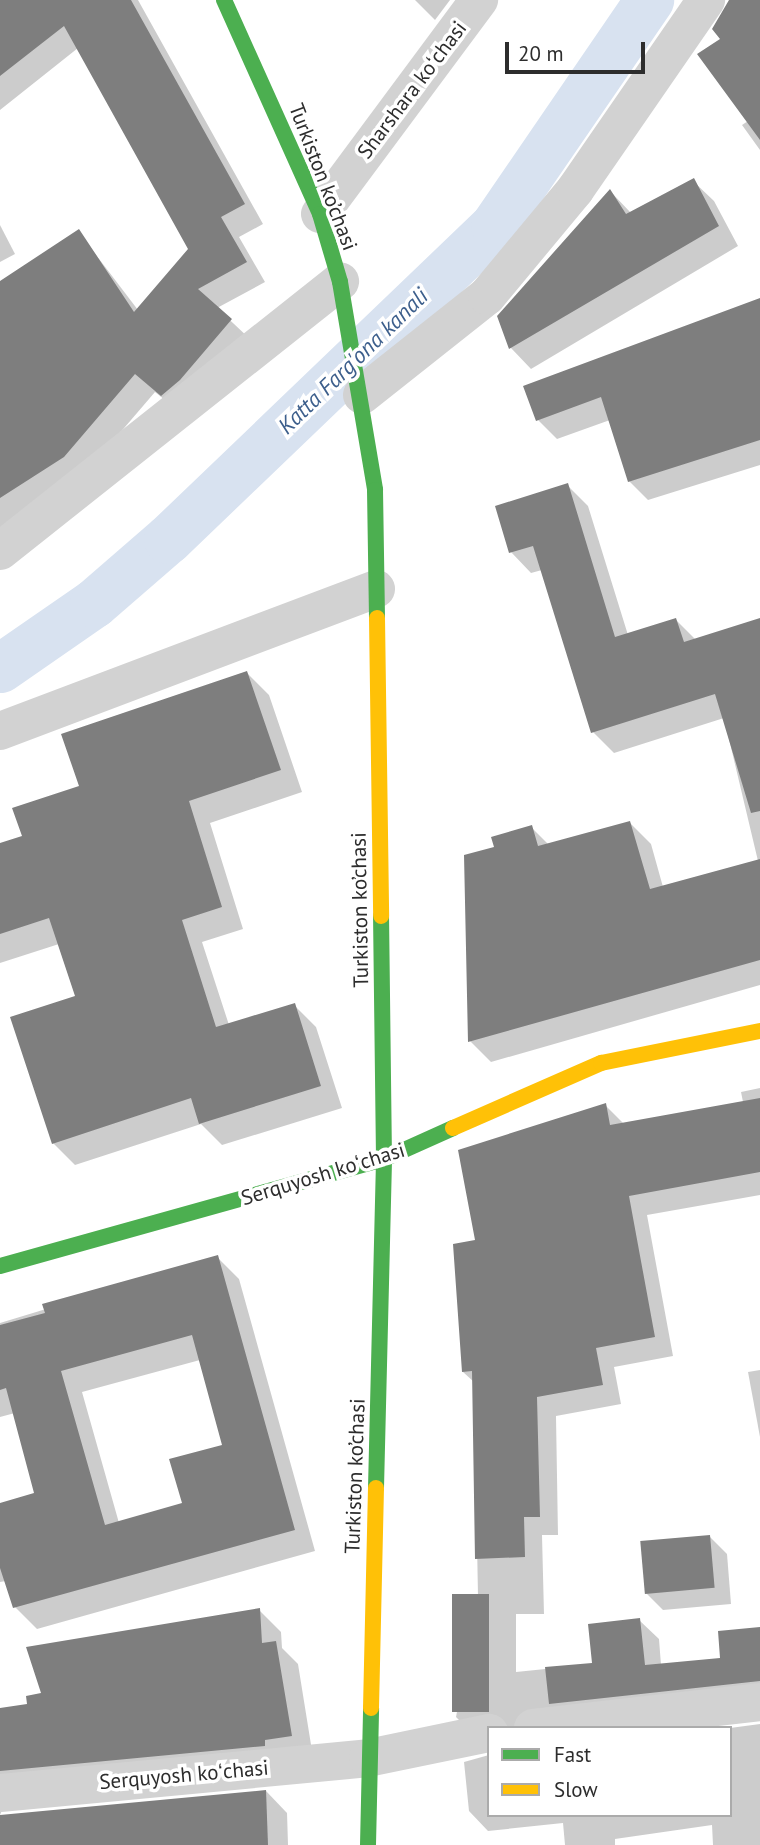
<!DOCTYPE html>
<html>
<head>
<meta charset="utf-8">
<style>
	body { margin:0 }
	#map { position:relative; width:760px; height:1845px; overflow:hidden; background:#fff; font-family:"PT Sans",sans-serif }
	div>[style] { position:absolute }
	.shadow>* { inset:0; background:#0003 }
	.canal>* { height:49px; margin:-24.5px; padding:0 24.5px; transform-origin:24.5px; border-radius:24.5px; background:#d8e2f0 }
	.building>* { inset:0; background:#7e7e7e; transform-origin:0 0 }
	.street>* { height:38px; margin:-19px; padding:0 19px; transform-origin:19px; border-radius:19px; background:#d2d2d2 }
	.fast>* { height:16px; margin:-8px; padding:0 8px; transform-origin:8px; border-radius:8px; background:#4caf50 }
	.slow>* { height:16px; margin:-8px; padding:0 8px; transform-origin:8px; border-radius:8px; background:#ffc107 }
	span { translate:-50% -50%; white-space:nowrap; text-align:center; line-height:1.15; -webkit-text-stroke:7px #fff; paint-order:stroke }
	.street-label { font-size:21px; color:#2d2d2d }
	.water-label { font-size:23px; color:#3d5f8c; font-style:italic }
	.legend { position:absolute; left:487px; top:1726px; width:245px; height:91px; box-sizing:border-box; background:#fff; border:2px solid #ababab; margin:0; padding:9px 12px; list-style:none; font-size:21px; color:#2d2d2d }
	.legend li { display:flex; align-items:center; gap:14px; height:35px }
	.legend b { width:35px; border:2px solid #ababab }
	.scale { position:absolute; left:505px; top:42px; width:140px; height:32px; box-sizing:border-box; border:4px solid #2d2d2d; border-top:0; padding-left:9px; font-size:21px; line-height:24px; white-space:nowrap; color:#2d2d2d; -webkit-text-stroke:5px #fff; paint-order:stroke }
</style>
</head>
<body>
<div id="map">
	<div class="shadow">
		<i style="clip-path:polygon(0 0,138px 0,263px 224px,239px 237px,265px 282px,217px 308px,250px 339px,181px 413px,155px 392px,83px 476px,0 530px,0 306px,90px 247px,138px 310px,190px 249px,78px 48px,0 110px)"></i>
		<i style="clip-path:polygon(415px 0,450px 0,435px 20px)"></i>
		<i style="clip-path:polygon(732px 0,760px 0,760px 150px,742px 125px,748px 121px,722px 39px)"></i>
		<i style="clip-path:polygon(693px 181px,714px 201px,738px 246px,531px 369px,511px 348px,499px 317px,610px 191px,631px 213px)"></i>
		<i style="clip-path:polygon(0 225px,15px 254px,0 262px)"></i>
		<i style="clip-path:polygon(760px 300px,760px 465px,648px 500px,629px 481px,610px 420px,557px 439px,538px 420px)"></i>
		<i style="clip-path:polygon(567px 485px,588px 506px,628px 635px,676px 620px,696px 640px,760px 620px,760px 985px,491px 1062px,470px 1041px,496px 848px,531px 827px,549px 845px,630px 823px,651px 844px,663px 887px,758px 861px,724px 718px,614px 753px,593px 732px,542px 570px,531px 573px,511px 552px)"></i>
		<i style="clip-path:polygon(247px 673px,269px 695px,302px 792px,210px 823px,243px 929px,202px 942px,229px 1025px,294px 1005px,316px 1027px,342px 1108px,222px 1145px,201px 1124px,75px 1165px,53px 1143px,77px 997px,59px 944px,0 963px,0 845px,24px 837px,81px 787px)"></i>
		<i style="clip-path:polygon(760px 1088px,760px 1195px,647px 1215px,673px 1356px,614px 1367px,621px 1404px,556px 1416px,558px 1535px,542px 1535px,544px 1614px,516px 1614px,516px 1672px,594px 1664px,639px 1620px,659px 1639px,661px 1665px,722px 1659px,760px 1631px,760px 1702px,546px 1728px,489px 1728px,475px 1736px,456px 1717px,478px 1597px,474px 1382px,463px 1372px,477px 1241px,605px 1105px,624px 1124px,743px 1102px,741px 1092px)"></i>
		<i style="clip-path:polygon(evenodd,217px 1257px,239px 1279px,315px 1551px,37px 1629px,15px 1607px,6px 1581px,0 1582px,0 1504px,36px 1495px,15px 1413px,0 1417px,0 1323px,217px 1257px,200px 1360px,225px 1446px,184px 1505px,119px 1523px,82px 1392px,200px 1360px)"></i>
		<i style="clip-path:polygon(760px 1370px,760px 1437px,748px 1372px)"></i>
		<i style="clip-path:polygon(710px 1537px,727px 1554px,731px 1604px,663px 1610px,646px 1593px)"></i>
		<i style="clip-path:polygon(259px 1610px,281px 1632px,282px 1648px,298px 1664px,313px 1757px,8px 1797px,0 1815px,0 1710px,29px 1706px)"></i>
		<i style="clip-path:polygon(760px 1724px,760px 1845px,713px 1845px,712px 1825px,615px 1839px,615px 1845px,565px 1845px,563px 1823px,488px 1831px,469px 1811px,464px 1762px,489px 1755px,489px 1815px,730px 1815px,730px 1728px)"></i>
		<i style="clip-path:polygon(266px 1791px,287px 1813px,288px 1845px,0 1845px,0 1817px)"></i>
	</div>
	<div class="canal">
		<i style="left:0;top:668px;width:114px;rotate:-34.7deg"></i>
		<i style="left:94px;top:603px;width:98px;rotate:-40.9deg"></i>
		<i style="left:168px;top:539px;width:453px;rotate:-43.8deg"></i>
		<i style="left:495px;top:225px;width:273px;rotate:-55.6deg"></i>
	</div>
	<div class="building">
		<i style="clip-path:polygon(0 0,131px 0,245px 204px,221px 217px,247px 262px,198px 289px,232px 319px,180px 380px,161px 396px,135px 374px,64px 457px,0 498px,0 281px,79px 229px,134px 312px,188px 249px,64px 26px,0 76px)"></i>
		<i style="clip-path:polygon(729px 0,760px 0,760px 140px,697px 54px,720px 39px,712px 29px)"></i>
		<i style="clip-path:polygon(694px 178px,719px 226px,509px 349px,497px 316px,610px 189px,626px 214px)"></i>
		<i style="clip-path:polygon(760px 298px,760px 440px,628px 482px,601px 397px,536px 421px,523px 386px)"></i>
		<i style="clip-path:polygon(568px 483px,615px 637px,676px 618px,684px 642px,760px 618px,760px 811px,751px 813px,715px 694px,591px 733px,533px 546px,509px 553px,495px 506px)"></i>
		<i style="clip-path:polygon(247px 671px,281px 770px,189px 801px,222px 907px,182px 920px,216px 1027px,295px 1003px,321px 1086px,199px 1124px,191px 1098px,52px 1144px,10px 1017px,75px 996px,49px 918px,0 934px,0 843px,22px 836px,12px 808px,79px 786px,61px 734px)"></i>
		<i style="clip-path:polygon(630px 821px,650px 889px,760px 859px,760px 960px,468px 1042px,464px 855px,494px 847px,491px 837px,532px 825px,538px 846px)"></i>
		<i style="clip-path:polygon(760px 1098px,760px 1172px,629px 1196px,655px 1337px,596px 1348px,603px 1385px,537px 1397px,540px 1517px,524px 1517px,525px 1557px,475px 1559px,472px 1371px,462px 1372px,453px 1244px,475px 1240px,458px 1150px,606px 1103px,610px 1125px)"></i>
		<i style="clip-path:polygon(evenodd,218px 1255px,295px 1530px,13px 1608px,0 1568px,0 1503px,34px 1493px,6px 1388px,0 1390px,0 1325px,45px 1313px,42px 1304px,218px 1255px,192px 1335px,222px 1445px,169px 1459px,182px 1503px,105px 1525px,61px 1371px,192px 1335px)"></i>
		<i style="left:710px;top:1535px;width:53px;height:70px;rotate:85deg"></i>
		<i style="left:489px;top:1594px;width:118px;height:37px;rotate:90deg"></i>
		<i style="clip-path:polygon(260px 1608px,262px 1643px,276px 1641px,292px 1736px,265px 1740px,265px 1746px,0 1771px,0 1708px,27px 1704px,26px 1696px,41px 1693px,26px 1647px)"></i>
		<i style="clip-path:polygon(640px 1618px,645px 1665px,720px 1658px,718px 1631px,760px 1627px,760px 1681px,549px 1704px,545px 1667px,592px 1663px,588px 1624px)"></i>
		<i style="clip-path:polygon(266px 1790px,268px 1845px,0 1845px,0 1815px)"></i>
	</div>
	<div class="street">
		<i style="left:320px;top:214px;width:267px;rotate:-53.4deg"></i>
		<i style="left:362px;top:395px;width:159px;rotate:-38.4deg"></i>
		<i style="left:487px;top:296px;width:138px;rotate:-50.3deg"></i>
		<i style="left:575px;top:190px;width:231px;rotate:-55.4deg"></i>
		<i style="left:0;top:551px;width:434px;rotate:-38.4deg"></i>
		<i style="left:0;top:731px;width:402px;rotate:-20.7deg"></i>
		<i style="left:533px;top:1728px;width:228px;rotate:-6.5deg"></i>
		<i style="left:0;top:1793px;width:370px;rotate:-5.4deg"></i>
		<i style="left:368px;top:1758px;width:124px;rotate:-11.7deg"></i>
	</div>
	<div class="fast">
		<i style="left:224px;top:0;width:235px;rotate:65.8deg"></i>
		<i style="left:320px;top:214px;width:71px;rotate:73.6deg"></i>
		<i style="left:340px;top:282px;width:211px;rotate:80.4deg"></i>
		<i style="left:375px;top:490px;width:128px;rotate:89.1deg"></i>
		<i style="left:0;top:1266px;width:399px;rotate:-15.6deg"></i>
		<i style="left:384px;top:1159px;width:76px;rotate:-24.2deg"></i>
		<i style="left:376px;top:1488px;width:329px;rotate:-88.6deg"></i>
		<i style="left:384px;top:1159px;width:243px;rotate:-90.7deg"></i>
		<i style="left:368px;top:1845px;width:137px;rotate:-88.7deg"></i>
	</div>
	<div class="slow">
		<i style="left:377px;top:618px;width:298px;rotate:89.2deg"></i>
		<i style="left:453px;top:1128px;width:162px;rotate:-23.7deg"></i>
		<i style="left:601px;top:1063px;width:162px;rotate:-11.4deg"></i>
		<i style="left:371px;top:1708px;width:220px;rotate:-88.7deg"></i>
	</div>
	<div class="street-label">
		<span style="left:412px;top:90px;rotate:-53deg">Sharshara koʻchasi</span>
		<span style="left:323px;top:177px;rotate:69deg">Turkiston ko’chasi</span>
		<span style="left:360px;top:910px;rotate:-91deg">Turkiston ko’chasi</span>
		<span style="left:323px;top:1174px;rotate:-17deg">Serquyosh koʻchasi</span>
		<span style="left:355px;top:1476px;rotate:-88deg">Turkiston ko’chasi</span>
		<span style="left:184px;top:1775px;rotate:-5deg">Serquyosh koʻchasi</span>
	</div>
	<div class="water-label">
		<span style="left:353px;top:361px;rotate:-44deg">Katta Farg'ona kanali</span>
	</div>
	<ul class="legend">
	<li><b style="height:9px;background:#4caf50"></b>Fast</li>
	<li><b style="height:9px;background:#ffc107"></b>Slow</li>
	</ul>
	<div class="scale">20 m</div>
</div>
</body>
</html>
